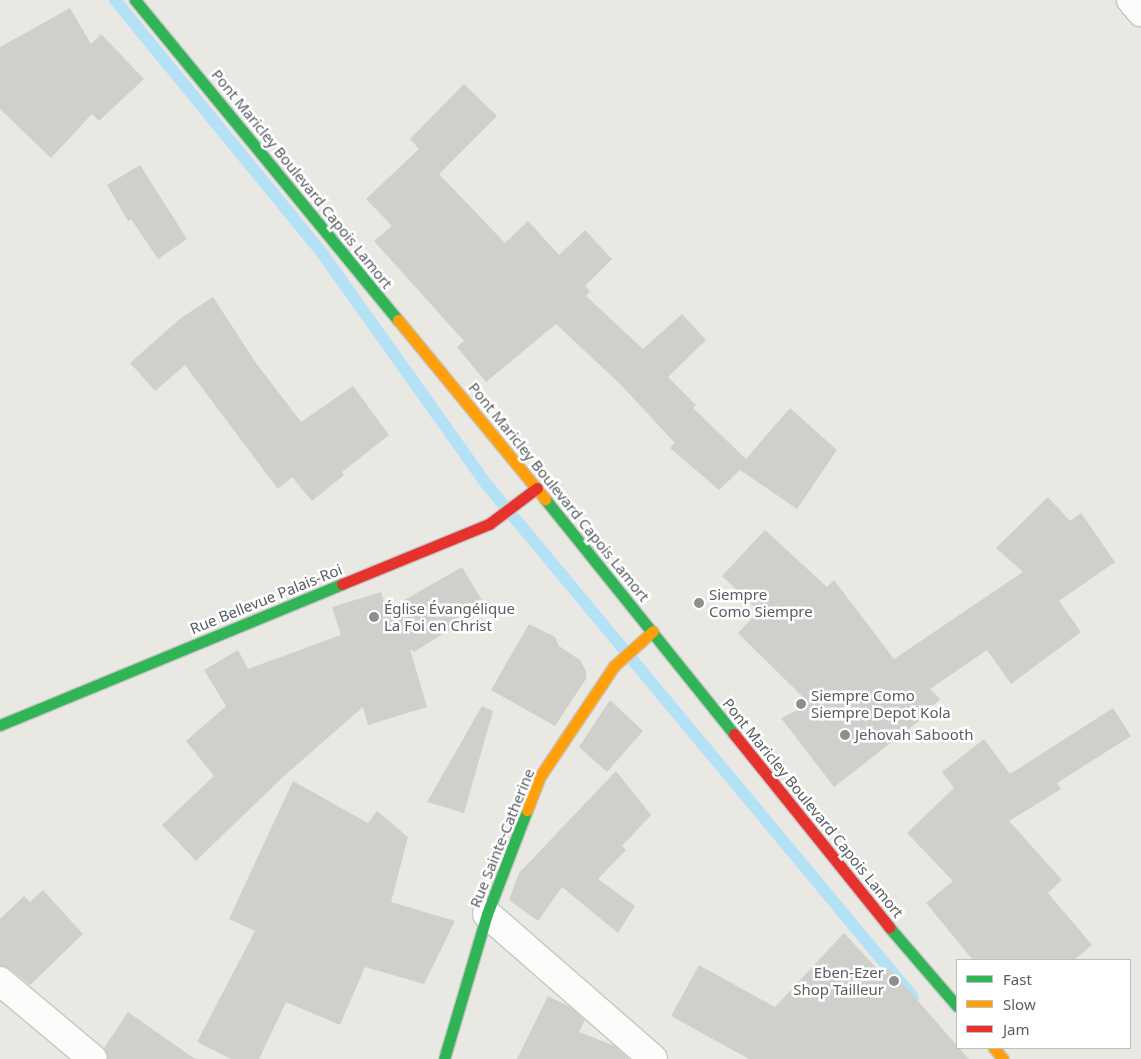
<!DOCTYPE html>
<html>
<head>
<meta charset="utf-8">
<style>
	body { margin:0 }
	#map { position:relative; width:1141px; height:1059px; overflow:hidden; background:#eae8e3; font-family:"Noto Sans",sans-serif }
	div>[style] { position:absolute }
	.stream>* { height:12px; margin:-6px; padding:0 6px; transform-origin:6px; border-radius:6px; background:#b5e1f7 }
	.building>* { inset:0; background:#d0cfcc }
	.roads { filter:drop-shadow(1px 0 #c6c6c6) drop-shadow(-1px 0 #c6c6c6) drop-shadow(0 1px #c6c6c6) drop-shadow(0 -1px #c6c6c6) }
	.street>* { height:28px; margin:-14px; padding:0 14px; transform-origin:14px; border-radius:14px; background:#fcfcfb }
	.fast>* { height:11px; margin:-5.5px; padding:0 5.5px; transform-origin:5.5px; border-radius:5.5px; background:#30b455 }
	.slow>* { height:11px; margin:-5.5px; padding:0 5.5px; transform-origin:5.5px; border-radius:5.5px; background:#ff9f0a }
	.jam>* { height:11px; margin:-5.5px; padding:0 5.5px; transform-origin:5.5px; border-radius:5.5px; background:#e5322d }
	.dots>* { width:14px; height:14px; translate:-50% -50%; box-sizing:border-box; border:2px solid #fff; border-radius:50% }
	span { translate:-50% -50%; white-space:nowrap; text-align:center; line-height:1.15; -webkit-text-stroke:5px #fff; paint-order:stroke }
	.street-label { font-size:15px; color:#595e62 }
	.poi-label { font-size:15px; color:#595e62 }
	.left { translate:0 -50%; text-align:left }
	.right { translate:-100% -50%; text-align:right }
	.legend { position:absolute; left:956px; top:959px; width:175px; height:90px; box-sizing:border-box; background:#fff; border:1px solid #bdbfc0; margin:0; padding:6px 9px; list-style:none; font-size:15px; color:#595e62 }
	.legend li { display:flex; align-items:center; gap:10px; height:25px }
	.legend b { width:25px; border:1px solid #bdbfc0 }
</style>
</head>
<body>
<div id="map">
	<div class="stream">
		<i style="left:115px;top:0;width:327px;rotate:50.7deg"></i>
		<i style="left:322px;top:253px;width:285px;rotate:54.6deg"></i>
		<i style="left:487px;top:485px;width:666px;rotate:50.24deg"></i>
	</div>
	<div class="building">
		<i style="clip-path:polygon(70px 8px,91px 44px,101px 34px,144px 79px,99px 121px,92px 114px,51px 158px,0 109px,0 47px)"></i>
		<i style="clip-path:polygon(464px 84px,497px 116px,439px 174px,505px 243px,528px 221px,559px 255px,585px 230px,612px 259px,585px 286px,590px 291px,586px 296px,643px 349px,682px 314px,706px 340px,668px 377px,696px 405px,693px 408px,746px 459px,790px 408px,837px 450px,797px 509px,740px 470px,719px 490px,670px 448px,675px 443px,620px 384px,556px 324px,486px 382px,457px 347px,464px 341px,374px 241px,392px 226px,366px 199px,419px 149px,410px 139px)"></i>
		<i style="clip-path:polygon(140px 165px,187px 239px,158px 259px,131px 219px,128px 221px,107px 185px)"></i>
		<i style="clip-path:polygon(213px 297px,256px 363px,301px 422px,353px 386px,389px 435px,342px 472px,344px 475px,312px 501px,292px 477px,278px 489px,185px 365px,155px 391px,130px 363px,181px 318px)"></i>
		<i style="clip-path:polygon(1048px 497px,1070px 521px,1081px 513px,1115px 562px,1059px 601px,1081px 632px,1011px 684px,987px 650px,930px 689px,940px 699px,920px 720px,834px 787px,781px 718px,810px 704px,738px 633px,759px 611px,722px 576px,765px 530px,827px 587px,834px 580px,894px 659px,1023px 572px,996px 548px)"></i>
		<i style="clip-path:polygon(462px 567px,486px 607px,414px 652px,410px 649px,427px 707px,368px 725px,363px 707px,284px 776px,196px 861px,162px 825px,214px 776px,186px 741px,226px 706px,204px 670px,238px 650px,248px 669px,341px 635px,332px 607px,381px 592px,387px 610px)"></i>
		<i style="clip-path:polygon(529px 624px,555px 637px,559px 646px,580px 660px,586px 671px,586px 679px,555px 726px,491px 690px)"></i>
		<i style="clip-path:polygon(610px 700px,643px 731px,607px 772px,579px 747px)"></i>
		<i style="clip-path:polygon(482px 706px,493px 711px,464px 813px,427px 802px)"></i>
		<i style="clip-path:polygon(1113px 708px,1131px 736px,1057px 783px,1061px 789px,1009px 821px,1062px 880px,1048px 893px,1092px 945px,1074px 960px,973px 960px,926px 903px,953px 881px,907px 833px,954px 788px,942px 772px,984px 739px,1010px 774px)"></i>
		<i style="clip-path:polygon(616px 771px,651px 815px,622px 846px,626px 850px,598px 879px,635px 906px,618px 933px,562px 887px,538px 921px,509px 900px,519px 873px)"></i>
		<i style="clip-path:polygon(293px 781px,368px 823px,377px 811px,408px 837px,391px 902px,455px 921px,424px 984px,365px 967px,340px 1025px,286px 1002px,259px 1059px,231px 1059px,197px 1042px,255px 931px,229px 919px)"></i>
		<i style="clip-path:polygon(43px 890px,83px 934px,30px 985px,10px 969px,0 966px,0 919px,24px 896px,30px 902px)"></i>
		<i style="clip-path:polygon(844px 933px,882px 974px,889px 968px,969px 1059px,749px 1059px,671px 1016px,699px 965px,775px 1007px)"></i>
		<i style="clip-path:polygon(548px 996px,570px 1007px,585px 1020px,579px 1032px,615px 1046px,629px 1059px,517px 1059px)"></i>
		<i style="clip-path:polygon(128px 1012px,195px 1059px,108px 1059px,104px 1048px)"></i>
	</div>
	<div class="roads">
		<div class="street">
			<i style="left:1131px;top:0;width:16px;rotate:50deg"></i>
			<i style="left:487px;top:914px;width:220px;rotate:41.1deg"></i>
			<i style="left:0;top:981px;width:121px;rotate:40deg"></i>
		</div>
		<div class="fast">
			<i style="left:135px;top:0;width:414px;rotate:50.6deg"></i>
			<i style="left:545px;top:499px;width:302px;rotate:51.2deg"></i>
			<i style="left:0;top:725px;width:370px;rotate:-22.4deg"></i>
			<i style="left:889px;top:927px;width:104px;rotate:49.3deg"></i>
			<i style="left:444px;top:1059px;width:151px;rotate:-73.5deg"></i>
			<i style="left:487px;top:914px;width:111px;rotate:-69deg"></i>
		</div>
		<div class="slow">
			<i style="left:398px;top:320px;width:232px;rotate:50.6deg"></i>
			<i style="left:527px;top:810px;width:34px;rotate:-69deg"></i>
			<i style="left:539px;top:778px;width:135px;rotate:-56.2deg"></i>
			<i style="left:614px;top:666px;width:52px;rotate:-41.9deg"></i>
			<i style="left:994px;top:1048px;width:14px;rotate:51deg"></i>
		</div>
		<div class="jam">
			<i style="left:342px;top:584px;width:159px;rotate:-22.2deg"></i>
			<i style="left:489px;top:524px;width:60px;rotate:-36.9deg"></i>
			<i style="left:734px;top:734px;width:248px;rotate:51.2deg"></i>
		</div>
	</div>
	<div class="dots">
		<i style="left:699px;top:603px;background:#8c8e8f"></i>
		<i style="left:374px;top:617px;background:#8c8e8f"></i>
		<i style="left:801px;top:704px;background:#8c8e8f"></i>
		<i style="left:845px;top:735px;background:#8c8e8f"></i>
		<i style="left:894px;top:981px;background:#8c8e8f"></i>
	</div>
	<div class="street-label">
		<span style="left:302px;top:179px;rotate:51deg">Pont Maricley Boulevard Capois Lamort</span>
		<span style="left:559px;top:492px;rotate:51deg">Pont Maricley Boulevard Capois Lamort</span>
		<span style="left:266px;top:599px;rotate:-22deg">Rue Bellevue Palais-Roi</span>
		<span style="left:813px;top:808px;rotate:51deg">Pont Maricley Boulevard Capois Lamort</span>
		<span style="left:502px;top:838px;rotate:-68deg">Rue Sainte-Catherine</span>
	</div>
	<div class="poi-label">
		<span class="left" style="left:709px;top:603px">Siempre<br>Como Siempre</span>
		<span class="left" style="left:384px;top:617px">Église Évangélique<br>La Foi en Christ</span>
		<span class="left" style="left:811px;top:704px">Siempre Como<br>Siempre Depot Kola</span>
		<span class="left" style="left:855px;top:735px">Jehovah Sabooth</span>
		<span class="right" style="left:884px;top:981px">Eben-Ezer<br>Shop Tailleur</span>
	</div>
	<ul class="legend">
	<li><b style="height:6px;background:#30b455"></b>Fast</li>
	<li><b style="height:6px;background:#ff9f0a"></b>Slow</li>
	<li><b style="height:6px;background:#e5322d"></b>Jam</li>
	</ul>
</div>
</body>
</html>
